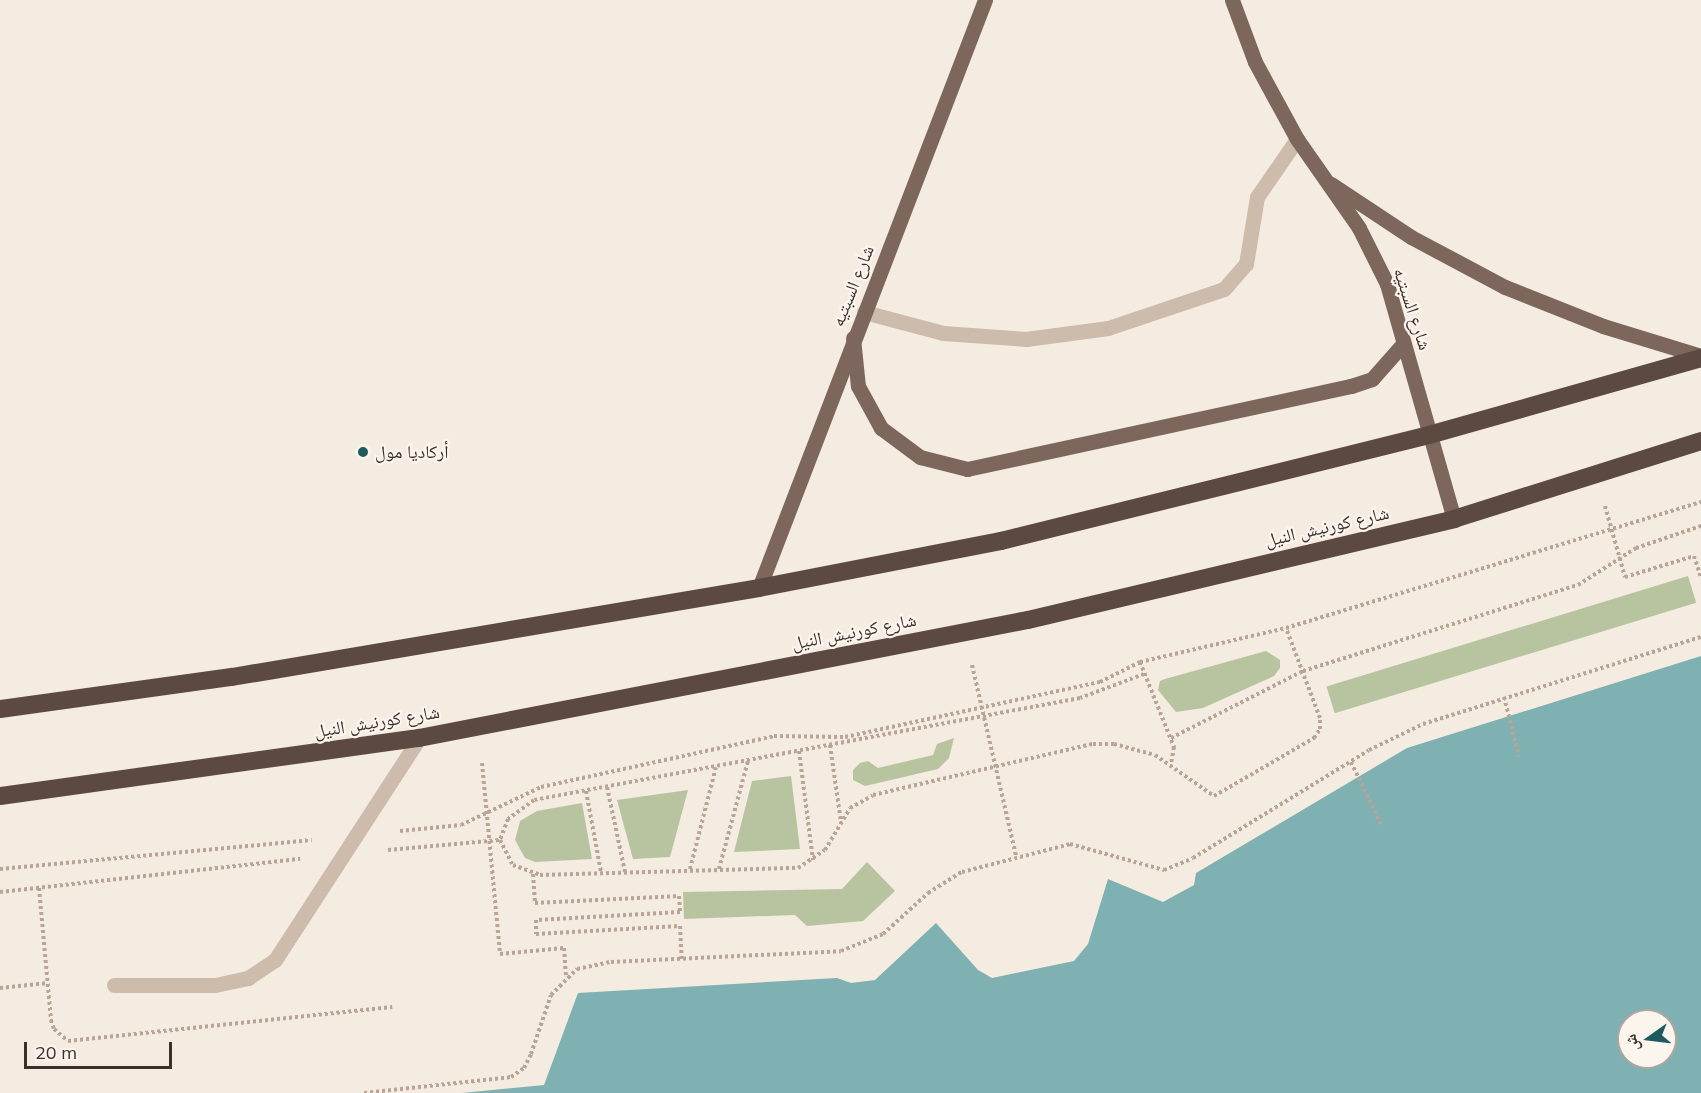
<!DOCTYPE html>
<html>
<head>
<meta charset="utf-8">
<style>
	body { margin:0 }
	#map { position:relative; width:1701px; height:1093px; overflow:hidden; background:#f4ebe1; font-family:Mulish,"Noto Naskh Arabic",sans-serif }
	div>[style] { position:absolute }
	.green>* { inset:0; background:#b8c4a0; transform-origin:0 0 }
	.water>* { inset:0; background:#7fb0b2 }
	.path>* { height:4px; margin-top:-2px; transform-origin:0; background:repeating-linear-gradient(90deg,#b9a596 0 3px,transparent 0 6px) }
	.lane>* { height:15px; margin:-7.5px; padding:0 7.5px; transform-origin:7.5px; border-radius:7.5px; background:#cdbbac }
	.primary>* { height:15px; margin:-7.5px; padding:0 7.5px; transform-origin:7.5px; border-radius:7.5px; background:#7d675c }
	.highway>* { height:18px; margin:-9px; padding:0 9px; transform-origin:9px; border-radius:9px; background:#5c4a42 }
	.dots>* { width:16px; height:16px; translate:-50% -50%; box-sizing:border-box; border:3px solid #fbf5ee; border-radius:50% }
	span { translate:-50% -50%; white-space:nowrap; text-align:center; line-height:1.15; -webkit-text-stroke:4.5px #fbf5ee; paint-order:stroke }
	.street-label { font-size:18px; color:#3b302b }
	.poi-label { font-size:18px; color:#3b302b }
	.left { translate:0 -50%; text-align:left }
	.north { position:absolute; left:1617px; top:1009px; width:60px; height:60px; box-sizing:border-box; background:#fbf5ee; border:2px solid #aea6a0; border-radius:50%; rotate:256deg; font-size:16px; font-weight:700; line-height:24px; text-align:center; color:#3b302b }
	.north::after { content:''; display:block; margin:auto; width:21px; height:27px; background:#1f5a5e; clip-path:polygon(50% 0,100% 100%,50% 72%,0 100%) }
	.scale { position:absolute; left:24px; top:1042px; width:148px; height:27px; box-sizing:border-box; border:3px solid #3b302b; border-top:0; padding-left:8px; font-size:18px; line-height:21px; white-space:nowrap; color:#3b302b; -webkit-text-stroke:4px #fbf5ee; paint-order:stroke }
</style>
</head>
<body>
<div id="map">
	<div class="green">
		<i style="left:1688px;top:576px;width:28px;height:378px;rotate:73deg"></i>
		<i style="clip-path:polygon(1266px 651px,1280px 660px,1280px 668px,1274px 676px,1203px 708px,1176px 712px,1158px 690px,1160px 681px,1165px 679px)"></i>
		<i style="clip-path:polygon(954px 738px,949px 758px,938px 769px,865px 786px,853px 780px,853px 770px,860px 763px,868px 761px,878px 768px,933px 755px,937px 744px)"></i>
		<i style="clip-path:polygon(791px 776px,800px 849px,734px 852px,752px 781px)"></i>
		<i style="clip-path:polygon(688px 790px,670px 857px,633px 859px,617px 800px)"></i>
		<i style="clip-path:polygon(582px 803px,592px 859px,535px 862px,525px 858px,515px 840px,520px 821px,537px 811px)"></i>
		<i style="clip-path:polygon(867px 862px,895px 891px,863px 921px,807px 926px,795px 915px,684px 919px,683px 892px,842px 889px)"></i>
	</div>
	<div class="water">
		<i style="clip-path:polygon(evenodd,1701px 656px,1701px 1093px,462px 1093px,544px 1085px,578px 993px,837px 978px,851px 983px,875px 980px,936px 923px,978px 970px,992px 978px,1074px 961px,1088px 944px,1108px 879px,1163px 902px,1194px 885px,1196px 873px,1407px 748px,1701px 656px,1629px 1021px,1665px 1021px,1665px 1057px,1629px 1057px,1629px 1021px)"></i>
	</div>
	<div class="path">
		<i style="left:1605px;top:506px;width:74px;rotate:74.3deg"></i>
		<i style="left:1625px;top:577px;width:72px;rotate:-16.9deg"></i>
		<i style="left:1694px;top:556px;width:23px;rotate:72deg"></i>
		<i style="left:1140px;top:662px;width:92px;rotate:68.2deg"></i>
		<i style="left:1174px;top:747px;width:17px;rotate:100deg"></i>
		<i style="left:972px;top:665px;width:196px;rotate:77deg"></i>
		<i style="left:1144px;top:674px;width:68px;rotate:159.4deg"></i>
		<i style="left:1080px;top:698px;width:555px;rotate:169.42deg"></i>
		<i style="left:534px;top:800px;width:32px;rotate:144deg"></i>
		<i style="left:508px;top:819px;width:22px;rotate:111deg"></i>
		<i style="left:500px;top:840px;width:28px;rotate:63deg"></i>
		<i style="left:513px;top:865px;width:29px;rotate:20deg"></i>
		<i style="left:540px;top:875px;width:258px;rotate:-1.6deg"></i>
		<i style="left:798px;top:868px;width:32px;rotate:-34deg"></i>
		<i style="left:825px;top:850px;width:49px;rotate:-59.2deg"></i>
		<i style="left:850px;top:808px;width:26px;rotate:-29deg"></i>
		<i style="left:873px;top:795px;width:226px;rotate:-13.1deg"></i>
		<i style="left:1093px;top:744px;width:21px"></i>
		<i style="left:1114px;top:744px;width:42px;rotate:15deg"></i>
		<i style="left:1155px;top:755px;width:72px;rotate:34.8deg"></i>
		<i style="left:1214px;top:796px;width:116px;rotate:-30.1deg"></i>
		<i style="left:1314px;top:738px;width:11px;rotate:-56deg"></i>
		<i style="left:1320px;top:729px;width:11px;rotate:-90deg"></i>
		<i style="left:1320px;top:718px;width:96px;rotate:-110.7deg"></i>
		<i style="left:1504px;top:697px;width:61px;rotate:75.7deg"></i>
		<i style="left:1171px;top:738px;width:148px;rotate:-26.9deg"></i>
		<i style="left:1303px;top:671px;width:288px;rotate:-17.4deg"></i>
		<i style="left:1578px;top:585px;width:69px;rotate:-32.5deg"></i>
		<i style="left:1636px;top:548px;width:69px;rotate:-18.7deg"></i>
		<i style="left:830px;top:745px;width:78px;rotate:81.9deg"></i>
		<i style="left:799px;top:751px;width:110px;rotate:82.7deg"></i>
		<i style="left:1351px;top:762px;width:72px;rotate:64.5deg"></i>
		<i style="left:482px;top:763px;width:192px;rotate:84.6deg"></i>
		<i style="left:500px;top:954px;width:64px;rotate:-5.4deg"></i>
		<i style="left:564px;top:948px;width:28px;rotate:86deg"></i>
		<i style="left:607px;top:787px;width:87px;rotate:78deg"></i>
		<i style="left:586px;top:791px;width:82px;rotate:79.5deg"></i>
		<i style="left:400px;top:831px;width:61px;rotate:-5.6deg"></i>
		<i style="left:461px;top:825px;width:89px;rotate:-25.4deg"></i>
		<i style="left:541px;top:787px;width:239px;rotate:-12.3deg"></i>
		<i style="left:774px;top:736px;width:71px;rotate:0.8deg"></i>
		<i style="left:845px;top:737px;width:261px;rotate:-12.2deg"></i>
		<i style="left:1100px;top:682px;width:45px;rotate:-26.6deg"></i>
		<i style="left:1140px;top:662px;width:150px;rotate:-13.1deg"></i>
		<i style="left:1286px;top:628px;width:434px;rotate:-16.9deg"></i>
		<i style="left:388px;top:850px;width:112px;rotate:-5.1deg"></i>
		<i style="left:0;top:869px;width:313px;rotate:-5.3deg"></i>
		<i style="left:690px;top:869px;width:105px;rotate:-75.7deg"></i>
		<i style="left:719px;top:869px;width:112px;rotate:-75deg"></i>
		<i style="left:533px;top:874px;width:29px;rotate:86deg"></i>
		<i style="left:535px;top:903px;width:144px;rotate:-2.8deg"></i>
		<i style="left:679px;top:896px;width:16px;rotate:86deg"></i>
		<i style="left:680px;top:912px;width:144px;rotate:176.8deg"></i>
		<i style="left:536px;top:920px;width:14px;rotate:90deg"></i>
		<i style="left:536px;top:934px;width:144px;rotate:-3.2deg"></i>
		<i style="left:680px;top:926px;width:33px;rotate:87deg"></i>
		<i style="left:39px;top:888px;width:133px;rotate:84.8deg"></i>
		<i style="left:51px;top:1020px;width:9px;rotate:72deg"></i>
		<i style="left:54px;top:1029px;width:18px;rotate:41deg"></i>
		<i style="left:68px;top:1041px;width:326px;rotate:-6deg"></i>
		<i style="left:0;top:892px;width:302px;rotate:-6.3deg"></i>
		<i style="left:0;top:988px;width:48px;rotate:-5.9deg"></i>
		<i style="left:364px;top:1093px;width:148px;rotate:-6.2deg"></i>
		<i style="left:511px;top:1077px;width:16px;rotate:-35deg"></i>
		<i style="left:524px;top:1068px;width:16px;rotate:-63deg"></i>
		<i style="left:531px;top:1054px;width:62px;rotate:-71.3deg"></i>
		<i style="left:551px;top:995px;width:37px;rotate:-45deg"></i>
		<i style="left:577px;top:969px;width:35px;rotate:-12deg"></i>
		<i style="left:611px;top:962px;width:230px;rotate:-2.7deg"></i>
		<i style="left:841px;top:951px;width:45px;rotate:-22deg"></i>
		<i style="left:883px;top:934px;width:61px;rotate:-42.3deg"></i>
		<i style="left:928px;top:893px;width:40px;rotate:-32deg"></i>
		<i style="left:962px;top:872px;width:112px;rotate:-14.5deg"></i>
		<i style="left:1070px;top:844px;width:98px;rotate:15.5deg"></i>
		<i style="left:1164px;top:870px;width:31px;rotate:-22deg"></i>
		<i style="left:1193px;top:858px;width:206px;rotate:-31.5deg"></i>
		<i style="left:1369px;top:750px;width:60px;rotate:-25.7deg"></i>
		<i style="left:1423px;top:724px;width:291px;rotate:-17.4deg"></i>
	</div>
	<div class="lane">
		<i style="left:864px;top:312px;width:82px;rotate:14.9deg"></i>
		<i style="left:943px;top:333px;width:83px;rotate:4.1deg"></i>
		<i style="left:1026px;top:339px;width:83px;rotate:-7.6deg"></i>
		<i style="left:1108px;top:328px;width:122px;rotate:-18.6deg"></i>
		<i style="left:1224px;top:289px;width:33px;rotate:-49deg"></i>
		<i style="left:1246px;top:264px;width:68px;rotate:-80.7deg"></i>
		<i style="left:1257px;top:197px;width:70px;rotate:-55.4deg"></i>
		<i style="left:114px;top:985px;width:101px"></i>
		<i style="left:215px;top:985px;width:34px;rotate:-12deg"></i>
		<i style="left:248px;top:978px;width:32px;rotate:-34deg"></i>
		<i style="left:275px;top:960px;width:265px;rotate:-57deg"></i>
	</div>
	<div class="primary">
		<i style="left:1232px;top:0;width:66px;rotate:69.6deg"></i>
		<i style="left:1255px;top:62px;width:88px;rotate:61.4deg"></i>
		<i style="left:1297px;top:139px;width:108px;rotate:55.1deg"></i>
		<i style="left:1359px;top:228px;width:63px;rotate:63.4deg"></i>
		<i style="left:1387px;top:284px;width:244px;rotate:74.1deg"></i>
		<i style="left:1331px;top:184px;width:96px;rotate:33.5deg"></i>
		<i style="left:1411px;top:237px;width:106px;rotate:28deg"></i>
		<i style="left:1505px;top:287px;width:105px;rotate:21.7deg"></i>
		<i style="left:1603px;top:326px;width:102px;rotate:17deg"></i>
		<i style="left:853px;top:338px;width:48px;rotate:84.1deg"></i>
		<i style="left:858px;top:386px;width:48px;rotate:61.3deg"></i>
		<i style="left:881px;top:428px;width:49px;rotate:36.6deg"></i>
		<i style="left:920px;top:457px;width:49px;rotate:14.3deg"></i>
		<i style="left:967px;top:469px;width:393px;rotate:-12.2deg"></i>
		<i style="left:1351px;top:386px;width:22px;rotate:-18deg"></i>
		<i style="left:1372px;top:379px;width:47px;rotate:-48.5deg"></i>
		<i style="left:759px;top:588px;width:630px;rotate:-68.98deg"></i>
	</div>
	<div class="highway">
		<i style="left:0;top:709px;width:234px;rotate:-7.9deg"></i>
		<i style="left:232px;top:677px;width:534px;rotate:-9.59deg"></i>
		<i style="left:759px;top:588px;width:247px;rotate:-11deg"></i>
		<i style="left:1001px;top:541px;width:441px;rotate:-13.9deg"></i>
		<i style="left:1429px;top:435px;width:283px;rotate:-15.8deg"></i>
		<i style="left:0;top:796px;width:423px;rotate:-7.9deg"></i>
		<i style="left:419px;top:738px;width:620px;rotate:-10.97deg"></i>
		<i style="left:1028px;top:620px;width:438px;rotate:-13.3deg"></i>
		<i style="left:1454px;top:519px;width:259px;rotate:-17.5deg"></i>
	</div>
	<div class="dots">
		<i style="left:363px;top:452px;background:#1f5a5e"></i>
	</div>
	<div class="street-label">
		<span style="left:853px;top:286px;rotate:-68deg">شارع السبتيه</span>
		<span style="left:1412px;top:309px;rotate:72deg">شارع السبتيه</span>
		<span style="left:1327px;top:527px;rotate:-13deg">شارع كورنيش النيل</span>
		<span style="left:854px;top:632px;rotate:-11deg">شارع كورنيش النيل</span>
		<span style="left:377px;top:722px;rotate:-9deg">شارع كورنيش النيل</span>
	</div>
	<div class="poi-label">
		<span class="left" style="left:375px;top:452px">أركاديا مول</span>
	</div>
	<div class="north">ش</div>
	<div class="scale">20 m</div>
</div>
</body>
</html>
